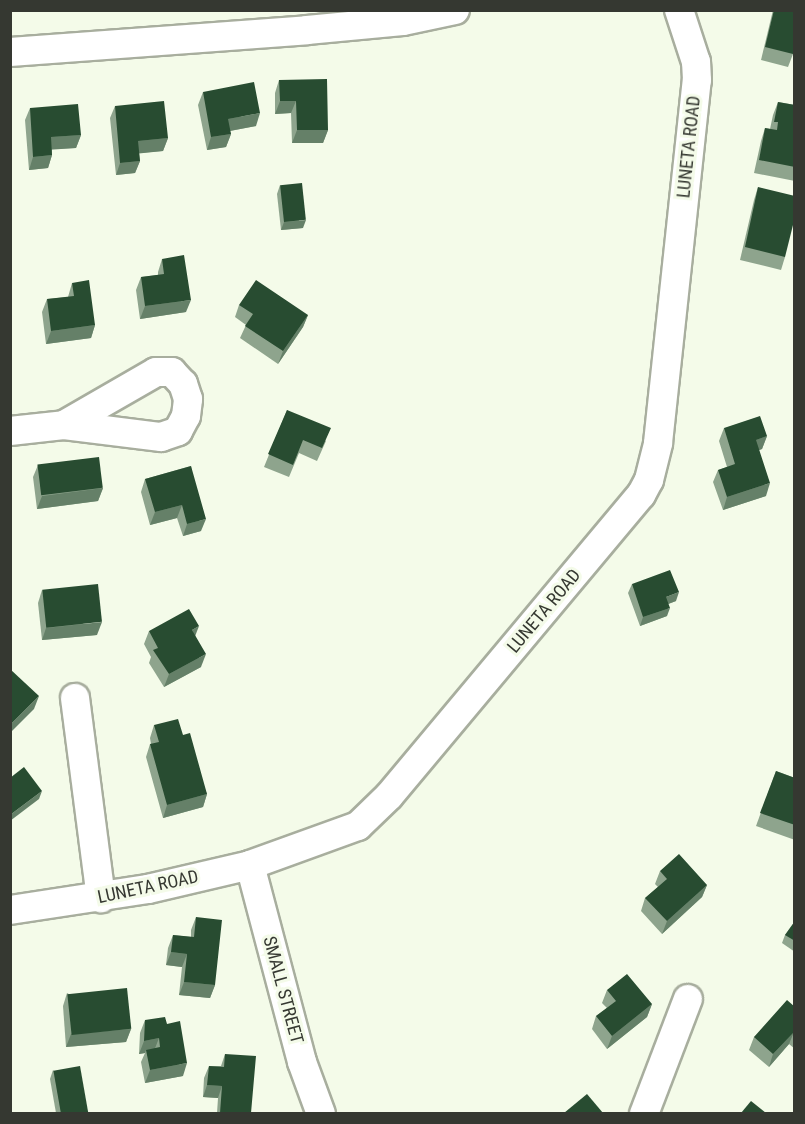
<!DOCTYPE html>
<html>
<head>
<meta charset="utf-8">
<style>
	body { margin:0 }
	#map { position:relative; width:805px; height:1124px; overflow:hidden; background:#f4fbe9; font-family:"Roboto Condensed",sans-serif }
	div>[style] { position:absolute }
	.roads { filter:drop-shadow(2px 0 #a8ae9e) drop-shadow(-2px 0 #a8ae9e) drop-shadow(0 2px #a8ae9e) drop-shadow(0 -2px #a8ae9e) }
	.minor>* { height:28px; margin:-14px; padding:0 14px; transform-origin:14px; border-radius:14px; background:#fff }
	.wall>* { inset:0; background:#8ea48d }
	.shaded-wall>* { inset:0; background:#658068 }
	.building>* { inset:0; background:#284c31; transform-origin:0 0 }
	span { translate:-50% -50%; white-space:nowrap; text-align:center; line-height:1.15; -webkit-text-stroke:6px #f4fbe9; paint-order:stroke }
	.street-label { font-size:18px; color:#353831 }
	.frame { position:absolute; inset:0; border:12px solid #353831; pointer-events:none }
</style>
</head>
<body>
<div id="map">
	<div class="roads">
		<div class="minor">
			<i style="left:10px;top:52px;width:298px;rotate:-4.2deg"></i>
			<i style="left:307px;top:30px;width:96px;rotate:-5.4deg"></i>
			<i style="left:403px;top:21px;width:53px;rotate:-11.9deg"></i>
			<i style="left:10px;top:431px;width:54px;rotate:-6.3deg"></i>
			<i style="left:64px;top:425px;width:98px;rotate:7.1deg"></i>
			<i style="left:161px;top:437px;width:18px;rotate:-19deg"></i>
			<i style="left:178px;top:431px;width:17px;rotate:-62deg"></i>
			<i style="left:186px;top:416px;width:17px;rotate:-83deg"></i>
			<i style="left:188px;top:399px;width:16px;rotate:-108deg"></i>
			<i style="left:183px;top:384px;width:16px;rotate:-133deg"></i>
			<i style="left:172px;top:372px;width:16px;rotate:180deg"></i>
			<i style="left:156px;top:372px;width:106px;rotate:150.1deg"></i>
			<i style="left:75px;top:698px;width:202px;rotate:82.6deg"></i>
			<i style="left:250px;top:865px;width:204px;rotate:75.2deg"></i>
			<i style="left:302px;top:1062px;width:55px;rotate:69.9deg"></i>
			<i style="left:10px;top:910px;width:140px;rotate:-8.7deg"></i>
			<i style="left:148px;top:889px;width:105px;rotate:-13.2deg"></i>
			<i style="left:250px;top:865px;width:115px;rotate:-19.9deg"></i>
			<i style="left:358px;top:826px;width:43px;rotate:-44.1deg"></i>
			<i style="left:389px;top:796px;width:393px;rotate:-50.1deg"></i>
			<i style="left:641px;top:495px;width:17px;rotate:-62deg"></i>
			<i style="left:649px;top:480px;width:38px;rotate:-76deg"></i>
			<i style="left:658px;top:443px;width:365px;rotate:-83.9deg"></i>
			<i style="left:697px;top:80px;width:18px;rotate:-93deg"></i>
			<i style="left:696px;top:62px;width:55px;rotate:-108.1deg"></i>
			<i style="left:644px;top:1114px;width:123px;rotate:-69.1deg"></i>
		</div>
	</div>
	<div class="wall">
		<i style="clip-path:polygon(773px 10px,795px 10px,793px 54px,788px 67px,761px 60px)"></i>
		<i style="clip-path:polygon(279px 80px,328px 130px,323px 143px,292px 143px,291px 113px,275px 114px,275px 93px)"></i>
		<i style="clip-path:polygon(203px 92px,256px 126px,230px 131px,231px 134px,226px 147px,207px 150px,198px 105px)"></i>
		<i style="clip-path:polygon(778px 102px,795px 105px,795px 181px,754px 173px,761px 141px,765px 128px,770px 129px,773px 115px)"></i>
		<i style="clip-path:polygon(115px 106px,168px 138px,163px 151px,139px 153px,140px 161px,135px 173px,116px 175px,110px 118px)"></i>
		<i style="clip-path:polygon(30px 108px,81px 135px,76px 148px,52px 149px,52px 155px,48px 168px,29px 170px,25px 120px)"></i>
		<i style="clip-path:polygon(280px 185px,303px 228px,281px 230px,277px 194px)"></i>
		<i style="clip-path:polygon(758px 187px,785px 257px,781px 270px,740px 260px,754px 200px)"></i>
		<i style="clip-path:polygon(162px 259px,186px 312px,140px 319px,136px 290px,141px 277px,158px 275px,158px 272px)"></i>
		<i style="clip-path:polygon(72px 283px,95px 325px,91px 338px,46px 344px,42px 312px,47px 299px,68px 297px)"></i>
		<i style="clip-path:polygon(239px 305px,308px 315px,303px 327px,278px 364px,240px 338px,246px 325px,235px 317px)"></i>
		<i style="clip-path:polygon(287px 410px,326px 441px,317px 461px,299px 453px,289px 477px,264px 467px)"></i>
		<i style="clip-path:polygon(724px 428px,767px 436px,762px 449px,759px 450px,766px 496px,723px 510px,713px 482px,718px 470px,727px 467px,719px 441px)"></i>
		<i style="clip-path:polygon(38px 465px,103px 488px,98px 501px,37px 509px,33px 477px)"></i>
		<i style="clip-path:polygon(191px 466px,201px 531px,183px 536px,177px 518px,150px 525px,141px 492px,145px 479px)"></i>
		<i style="clip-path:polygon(632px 584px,676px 601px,668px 604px,667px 616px,640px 626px,628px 593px)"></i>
		<i style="clip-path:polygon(42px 590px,97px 635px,42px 640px,38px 603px)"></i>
		<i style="clip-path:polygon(149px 631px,195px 635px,201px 667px,164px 687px,149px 663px,151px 657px,144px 644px)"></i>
		<i style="clip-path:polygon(154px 725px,183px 735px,207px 794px,203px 807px,163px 818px,146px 757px,150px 744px,151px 744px,150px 738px)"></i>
		<i style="clip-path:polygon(776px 771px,795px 778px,795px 840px,756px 826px)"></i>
		<i style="clip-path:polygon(660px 871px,707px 885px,702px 897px,662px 934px,641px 911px,645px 898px,658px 887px,655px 884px)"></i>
		<i style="clip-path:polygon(196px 917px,215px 985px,210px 998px,179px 995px,182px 967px,166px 965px,168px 948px,173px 935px,191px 937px,191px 930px)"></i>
		<i style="clip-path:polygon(795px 921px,795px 952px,782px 943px,785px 935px)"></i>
		<i style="clip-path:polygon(607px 990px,652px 1004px,647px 1017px,607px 1049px,592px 1029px,596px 1016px,607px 1008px,602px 1003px)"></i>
		<i style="clip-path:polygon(67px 993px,131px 1029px,126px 1042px,66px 1047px,63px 1006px)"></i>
		<i style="clip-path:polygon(795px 1007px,795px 1049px,789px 1044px,769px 1067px,749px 1050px,754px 1037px)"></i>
		<i style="clip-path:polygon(145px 1020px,167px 1024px,183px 1076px,145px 1083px,141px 1062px,145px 1053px,139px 1054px,140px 1033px)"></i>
		<i style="clip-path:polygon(225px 1054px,251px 1113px,217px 1113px,218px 1098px,203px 1097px,204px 1078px,209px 1066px,221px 1066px)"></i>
		<i style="clip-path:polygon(53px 1070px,88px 1113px,56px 1113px,50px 1079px)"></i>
	</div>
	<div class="shaded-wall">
		<i style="clip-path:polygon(280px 101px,296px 101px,291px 113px,275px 114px)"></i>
		<i style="clip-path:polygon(260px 113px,256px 126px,224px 132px,228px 119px)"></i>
		<i style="clip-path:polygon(297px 130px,328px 130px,323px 143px,292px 143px)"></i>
		<i style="clip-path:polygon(231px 134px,226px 147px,207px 150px,211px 137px)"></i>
		<i style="clip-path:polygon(81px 135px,76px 148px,46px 150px,51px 137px)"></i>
		<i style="clip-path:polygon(168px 138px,163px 151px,134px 154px,138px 141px)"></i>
		<i style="clip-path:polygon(52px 155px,48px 168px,29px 170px,33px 157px)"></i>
		<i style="clip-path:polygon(140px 161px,135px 173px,116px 175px,120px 163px)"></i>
		<i style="clip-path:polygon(306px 220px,303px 228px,281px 230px,284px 222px)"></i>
		<i style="clip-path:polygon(191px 300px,186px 312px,140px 319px,145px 306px)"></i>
		<i style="clip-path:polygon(308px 315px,303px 327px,278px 364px,283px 351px)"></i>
		<i style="clip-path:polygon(95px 325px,91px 338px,46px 344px,51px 331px)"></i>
		<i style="clip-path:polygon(767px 436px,762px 449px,751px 453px,756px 440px)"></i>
		<i style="clip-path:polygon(770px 483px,766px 496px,723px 510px,727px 497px)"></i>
		<i style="clip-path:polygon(103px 488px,98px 501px,37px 509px,42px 496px)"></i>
		<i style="clip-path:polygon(182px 505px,177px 518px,150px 525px,155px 512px)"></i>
		<i style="clip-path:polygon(206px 519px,201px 531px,183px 536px,187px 524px)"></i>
		<i style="clip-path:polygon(679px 592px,676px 601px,663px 606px,666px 597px)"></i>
		<i style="clip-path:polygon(670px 608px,667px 616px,640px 626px,643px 617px)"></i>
		<i style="clip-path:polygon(102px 622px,97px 635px,42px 640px,46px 628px)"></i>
		<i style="clip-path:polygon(199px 626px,194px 639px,192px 630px)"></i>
		<i style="clip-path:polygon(206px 654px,201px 667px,164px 687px,169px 674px)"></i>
		<i style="clip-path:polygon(39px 696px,34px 709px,10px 733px,11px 724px)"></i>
		<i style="clip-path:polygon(42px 791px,39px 799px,10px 821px,10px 815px)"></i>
		<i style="clip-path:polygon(207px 794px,203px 807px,163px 818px,167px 805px)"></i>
		<i style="clip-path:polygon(707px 885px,702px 897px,662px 934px,667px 921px)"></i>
		<i style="clip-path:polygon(171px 952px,187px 954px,182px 967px,166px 965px)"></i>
		<i style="clip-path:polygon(184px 982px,215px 985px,210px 998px,179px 995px)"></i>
		<i style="clip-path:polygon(652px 1004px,647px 1017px,607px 1049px,612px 1036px)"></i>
		<i style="clip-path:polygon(131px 1029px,126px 1042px,66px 1047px,71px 1034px)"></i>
		<i style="clip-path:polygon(794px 1032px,789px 1044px,769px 1067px,773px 1054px)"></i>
		<i style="clip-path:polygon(159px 1038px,154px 1051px,146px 1050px,145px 1053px,139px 1054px,144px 1041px)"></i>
		<i style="clip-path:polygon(187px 1063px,183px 1076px,145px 1083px,150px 1070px)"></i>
		<i style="clip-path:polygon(207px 1085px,222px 1086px,218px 1098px,203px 1097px)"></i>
	</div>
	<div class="building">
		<i style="clip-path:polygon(774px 10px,795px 10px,795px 46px,793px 54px,765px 47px)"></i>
		<i style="clip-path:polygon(327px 79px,328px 130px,297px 130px,296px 101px,280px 101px,279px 80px)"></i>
		<i style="clip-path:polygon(254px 82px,260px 113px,228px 119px,231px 134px,211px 137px,203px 92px)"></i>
		<i style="clip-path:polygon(164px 101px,168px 138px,138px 141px,140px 161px,120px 163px,115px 106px)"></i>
		<i style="clip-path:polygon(778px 102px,795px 105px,795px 167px,759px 160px,765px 128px,777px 130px,778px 122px,774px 122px)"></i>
		<i style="clip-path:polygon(78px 104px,81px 135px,51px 137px,52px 155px,33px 157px,30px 108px)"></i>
		<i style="left:302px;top:183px;width:37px;height:22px;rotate:84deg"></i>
		<i style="clip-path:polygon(758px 187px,795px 196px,795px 217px,785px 257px,745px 247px)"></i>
		<i style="clip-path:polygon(184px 255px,191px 300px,145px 306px,141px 277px,164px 274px,162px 259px)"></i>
		<i style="clip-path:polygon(89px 280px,95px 325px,51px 331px,47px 299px,74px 296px,72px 283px)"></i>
		<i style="clip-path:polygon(256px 280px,308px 315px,283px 351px,245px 326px,253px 314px,239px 305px)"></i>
		<i style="clip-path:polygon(287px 410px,331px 428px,322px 448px,303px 440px,293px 465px,268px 454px)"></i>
		<i style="clip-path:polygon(760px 416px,767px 436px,756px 440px,770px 483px,727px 497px,718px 470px,735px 464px,724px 428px)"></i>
		<i style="left:99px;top:457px;width:31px;height:62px;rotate:83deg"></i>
		<i style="clip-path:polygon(191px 466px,206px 519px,187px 524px,182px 505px,155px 512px,145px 479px)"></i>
		<i style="clip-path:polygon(670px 570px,679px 592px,666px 597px,670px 608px,643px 617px,632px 584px)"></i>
		<i style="left:98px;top:584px;width:38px;height:56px;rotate:84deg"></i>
		<i style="clip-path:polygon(189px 609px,199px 626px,192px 630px,206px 654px,169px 674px,153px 650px,158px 648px,149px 631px)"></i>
		<i style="clip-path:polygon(10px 669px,39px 696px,11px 724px,10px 723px)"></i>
		<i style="clip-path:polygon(178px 719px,183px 735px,190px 733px,207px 794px,167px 805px,150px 744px,159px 742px,154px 725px)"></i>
		<i style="clip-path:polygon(24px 767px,42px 791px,10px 815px,10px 778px)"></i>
		<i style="clip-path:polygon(776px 771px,795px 778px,795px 825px,760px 813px)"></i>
		<i style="clip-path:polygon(679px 854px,707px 885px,667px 921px,645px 898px,667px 879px,660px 871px)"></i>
		<i style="clip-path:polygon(196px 917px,222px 920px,215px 985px,184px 982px,187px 954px,171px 952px,173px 935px,194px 937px)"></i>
		<i style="clip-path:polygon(795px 921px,795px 941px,785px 935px)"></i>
		<i style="clip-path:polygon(627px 974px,652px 1004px,612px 1036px,596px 1016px,616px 1001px,607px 990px)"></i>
		<i style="left:127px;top:988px;width:41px;height:60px;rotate:84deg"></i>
		<i style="clip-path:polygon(787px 1000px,795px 1007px,795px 1032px,794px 1032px,773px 1054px,754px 1037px)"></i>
		<i style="clip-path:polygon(165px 1017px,167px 1024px,180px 1021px,187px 1063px,150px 1070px,146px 1050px,160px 1047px,159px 1038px,144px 1041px,145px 1020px)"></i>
		<i style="clip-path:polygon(225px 1054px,256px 1056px,251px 1113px,220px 1113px,222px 1086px,207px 1085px,209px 1066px,224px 1067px)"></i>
		<i style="left:80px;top:1066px;width:48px;height:27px;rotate:80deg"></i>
		<i style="clip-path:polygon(587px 1094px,603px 1113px,564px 1113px)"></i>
		<i style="clip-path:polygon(751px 1101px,766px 1113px,741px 1113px)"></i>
	</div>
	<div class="street-label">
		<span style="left:689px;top:147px;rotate:-84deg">LUNETA ROAD</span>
		<span style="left:544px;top:611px;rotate:-50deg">LUNETA ROAD</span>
		<span style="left:148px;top:887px;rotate:-12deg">LUNETA ROAD</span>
		<span style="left:283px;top:990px;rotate:75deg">SMALL STREET</span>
	</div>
	<div class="frame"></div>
</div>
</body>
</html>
